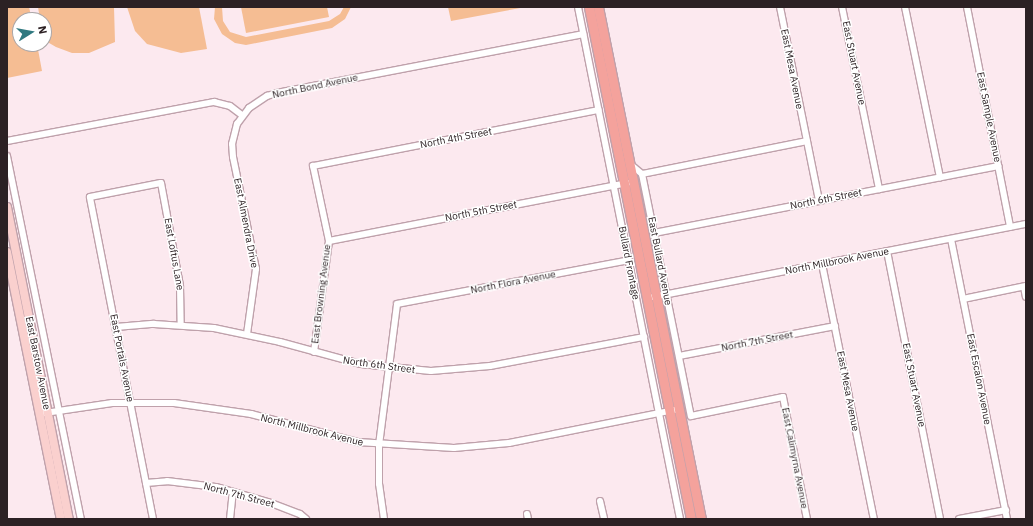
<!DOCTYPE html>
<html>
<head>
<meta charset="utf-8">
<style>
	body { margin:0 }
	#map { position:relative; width:1033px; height:526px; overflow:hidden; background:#fce9ef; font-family:"IBM Plex Sans",sans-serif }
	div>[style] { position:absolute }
	.green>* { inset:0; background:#f5bd93 }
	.roads { filter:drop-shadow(1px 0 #bfa1ab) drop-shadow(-1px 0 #bfa1ab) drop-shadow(0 1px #bfa1ab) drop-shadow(0 -1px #bfa1ab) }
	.minor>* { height:6px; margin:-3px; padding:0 3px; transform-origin:3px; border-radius:3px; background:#fff }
	.secondary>* { height:8px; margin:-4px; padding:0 4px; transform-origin:4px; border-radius:4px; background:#fad0ce }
	.primary>* { height:9px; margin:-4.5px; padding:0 4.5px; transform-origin:4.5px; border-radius:4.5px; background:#f4a29c }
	span { translate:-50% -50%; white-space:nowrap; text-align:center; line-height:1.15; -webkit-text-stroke:3px #fff; paint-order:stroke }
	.street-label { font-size:10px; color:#2c2124 }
	.frame { position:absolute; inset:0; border:8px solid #2c2124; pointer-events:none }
	.north { position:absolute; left:12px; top:12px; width:40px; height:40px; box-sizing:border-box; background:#fff; border:1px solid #aba6a7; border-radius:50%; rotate:79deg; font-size:11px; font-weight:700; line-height:16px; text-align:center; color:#2c2124 }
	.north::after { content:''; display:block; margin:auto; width:14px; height:18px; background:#307980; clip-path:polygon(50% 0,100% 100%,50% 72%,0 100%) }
</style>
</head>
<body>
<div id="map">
	<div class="green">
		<i style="clip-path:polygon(7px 7px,29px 7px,32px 20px,20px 20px,20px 44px,37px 44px,42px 71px,7px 78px)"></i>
		<i style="clip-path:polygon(38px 7px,114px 7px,115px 42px,89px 53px,72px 53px,56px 47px,44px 40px,44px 20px,40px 20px)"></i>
		<i style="clip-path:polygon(127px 7px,199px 7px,207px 49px,181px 53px,147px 44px,135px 31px)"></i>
		<i style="clip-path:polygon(215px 7px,222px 7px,223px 21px,230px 32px,246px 37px,329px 21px,340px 14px,344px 7px,351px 7px,345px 19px,332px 28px,246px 45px,235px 43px,222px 34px,214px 19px)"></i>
		<i style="clip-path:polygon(241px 7px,327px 7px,329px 17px,246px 33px)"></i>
		<i style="clip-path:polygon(448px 7px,526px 7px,451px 21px)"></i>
	</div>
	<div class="roads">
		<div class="minor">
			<i style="left:578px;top:7px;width:522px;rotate:78.73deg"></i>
			<i style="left:780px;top:7px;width:198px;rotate:78.6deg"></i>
			<i style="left:842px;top:7px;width:186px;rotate:78.5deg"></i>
			<i style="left:905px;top:7px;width:174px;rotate:78.4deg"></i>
			<i style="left:967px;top:7px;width:224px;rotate:78.9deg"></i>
			<i style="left:7px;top:141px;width:211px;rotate:-10.7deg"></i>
			<i style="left:214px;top:102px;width:16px;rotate:14deg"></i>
			<i style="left:230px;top:106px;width:15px;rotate:37deg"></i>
			<i style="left:7px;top:156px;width:370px;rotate:78.5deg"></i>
			<i style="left:630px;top:164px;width:16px;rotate:40deg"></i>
			<i style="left:642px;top:174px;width:168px;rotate:-11.3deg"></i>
			<i style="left:642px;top:174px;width:247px;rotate:78.6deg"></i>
			<i style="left:691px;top:416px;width:94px;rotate:-11.7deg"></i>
			<i style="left:783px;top:397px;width:124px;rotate:78.9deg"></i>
			<i style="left:654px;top:233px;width:351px;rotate:-11deg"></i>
			<i style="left:951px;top:239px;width:286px;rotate:78.7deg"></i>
			<i style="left:329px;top:241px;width:304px;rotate:-11deg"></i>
			<i style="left:887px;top:251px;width:273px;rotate:78.8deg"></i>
			<i style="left:822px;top:264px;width:260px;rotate:78.5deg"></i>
			<i style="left:1024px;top:287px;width:10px;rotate:79deg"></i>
			<i style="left:653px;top:297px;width:380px;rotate:-11.1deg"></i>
			<i style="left:963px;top:299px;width:64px;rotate:-11.7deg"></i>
			<i style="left:116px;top:327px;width:38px;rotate:-5deg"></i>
			<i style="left:154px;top:324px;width:60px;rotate:3.8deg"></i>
			<i style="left:214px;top:328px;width:67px;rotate:12deg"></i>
			<i style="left:280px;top:342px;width:84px;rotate:15.2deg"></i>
			<i style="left:361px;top:364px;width:70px;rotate:5.7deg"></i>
			<i style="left:431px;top:371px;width:59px;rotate:-4.8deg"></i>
			<i style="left:490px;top:366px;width:157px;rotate:-10.7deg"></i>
			<i style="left:247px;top:334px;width:66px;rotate:-82.1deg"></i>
			<i style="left:256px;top:269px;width:114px;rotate:-101.6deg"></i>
			<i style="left:233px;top:157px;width:13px;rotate:-94deg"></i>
			<i style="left:232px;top:144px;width:21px;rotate:-76deg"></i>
			<i style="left:237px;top:124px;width:20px;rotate:-53deg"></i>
			<i style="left:249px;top:108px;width:22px;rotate:-34deg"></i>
			<i style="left:267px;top:96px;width:10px;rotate:-17deg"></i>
			<i style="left:277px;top:93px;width:312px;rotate:-10.9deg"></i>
			<i style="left:314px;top:352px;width:112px;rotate:-82.3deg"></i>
			<i style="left:329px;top:241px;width:77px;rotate:-102deg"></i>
			<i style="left:313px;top:166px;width:291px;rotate:-11.1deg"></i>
			<i style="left:679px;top:356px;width:159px;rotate:-10.9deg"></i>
			<i style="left:45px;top:413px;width:68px;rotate:-8.5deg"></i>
			<i style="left:112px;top:403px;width:62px"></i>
			<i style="left:174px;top:403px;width:78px;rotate:8.1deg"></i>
			<i style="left:251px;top:414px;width:111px;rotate:14.7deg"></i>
			<i style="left:358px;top:442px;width:96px;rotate:3.6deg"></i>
			<i style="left:454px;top:448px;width:55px;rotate:-5.2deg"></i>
			<i style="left:509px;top:443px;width:173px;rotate:-11.3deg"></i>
			<i style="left:146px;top:483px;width:21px;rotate:-5deg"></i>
			<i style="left:167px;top:481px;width:49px;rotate:7deg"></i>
			<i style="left:216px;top:487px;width:57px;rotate:16.2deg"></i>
			<i style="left:271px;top:503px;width:31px;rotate:21deg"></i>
			<i style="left:300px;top:514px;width:8px;rotate:40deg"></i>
			<i style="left:600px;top:501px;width:18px;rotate:77deg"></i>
			<i style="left:527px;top:514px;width:5px;rotate:79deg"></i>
			<i style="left:153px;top:519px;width:328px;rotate:-101.1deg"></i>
			<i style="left:90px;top:197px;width:72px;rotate:-11.2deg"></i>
			<i style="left:161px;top:183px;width:105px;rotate:79.5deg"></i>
			<i style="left:180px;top:286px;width:39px;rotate:89deg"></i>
			<i style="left:230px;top:519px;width:27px;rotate:-84deg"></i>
			<i style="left:384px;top:519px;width:35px;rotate:-98deg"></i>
			<i style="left:379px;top:484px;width:39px;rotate:-90deg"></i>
			<i style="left:379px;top:445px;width:142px;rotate:-82.7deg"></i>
			<i style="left:397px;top:304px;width:236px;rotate:-10.7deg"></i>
			<i style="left:959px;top:519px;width:48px;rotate:-10.8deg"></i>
		</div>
		<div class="secondary">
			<i style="left:7px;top:207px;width:318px;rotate:78.8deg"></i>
			<i style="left:7px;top:252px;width:272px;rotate:78.6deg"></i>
		</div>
		<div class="primary">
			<i style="left:589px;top:7px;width:522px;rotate:78.73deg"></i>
			<i style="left:598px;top:7px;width:522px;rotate:78.63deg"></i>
		</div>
	</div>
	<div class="street-label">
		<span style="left:854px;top:63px;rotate:79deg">East Stuart Avenue</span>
		<span style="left:792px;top:69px;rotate:79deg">East Mesa Avenue</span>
		<span style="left:315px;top:86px;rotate:-12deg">North Bond Avenue</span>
		<span style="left:989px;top:117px;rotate:79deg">East Sample Avenue</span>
		<span style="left:456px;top:138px;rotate:-11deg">North 4th Street</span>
		<span style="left:826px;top:199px;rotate:-11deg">North 6th Street</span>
		<span style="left:481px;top:211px;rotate:-11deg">North 5th Street</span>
		<span style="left:246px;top:223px;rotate:79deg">East Almendra Drive</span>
		<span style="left:174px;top:254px;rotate:80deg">East Loftus Lane</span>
		<span style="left:660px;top:261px;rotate:79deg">East Bullard Avenue</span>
		<span style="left:837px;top:261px;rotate:-11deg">North Millbrook Avenue</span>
		<span style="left:629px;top:263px;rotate:79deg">Bullard Frontage</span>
		<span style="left:513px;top:282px;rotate:-11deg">North Flora Avenue</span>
		<span style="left:321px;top:294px;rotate:-83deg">East Browning Avenue</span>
		<span style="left:757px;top:341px;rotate:-11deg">North 7th Street</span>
		<span style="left:122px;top:358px;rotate:79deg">East Portals Avenue</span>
		<span style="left:38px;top:363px;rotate:79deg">East Barstow Avenue</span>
		<span style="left:379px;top:365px;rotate:8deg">North 6th Street</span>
		<span style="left:979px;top:379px;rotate:79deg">East Escalon Avenue</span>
		<span style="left:914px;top:385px;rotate:79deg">East Stuart Avenue</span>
		<span style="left:848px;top:391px;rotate:79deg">East Mesa Avenue</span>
		<span style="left:312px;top:430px;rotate:14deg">North Millbrook Avenue</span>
		<span style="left:795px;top:458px;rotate:79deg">East Calimyrna Avenue</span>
		<span style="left:239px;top:495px;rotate:15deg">North 7th Street</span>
	</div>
	<div class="frame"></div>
	<div class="north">N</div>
</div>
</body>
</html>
